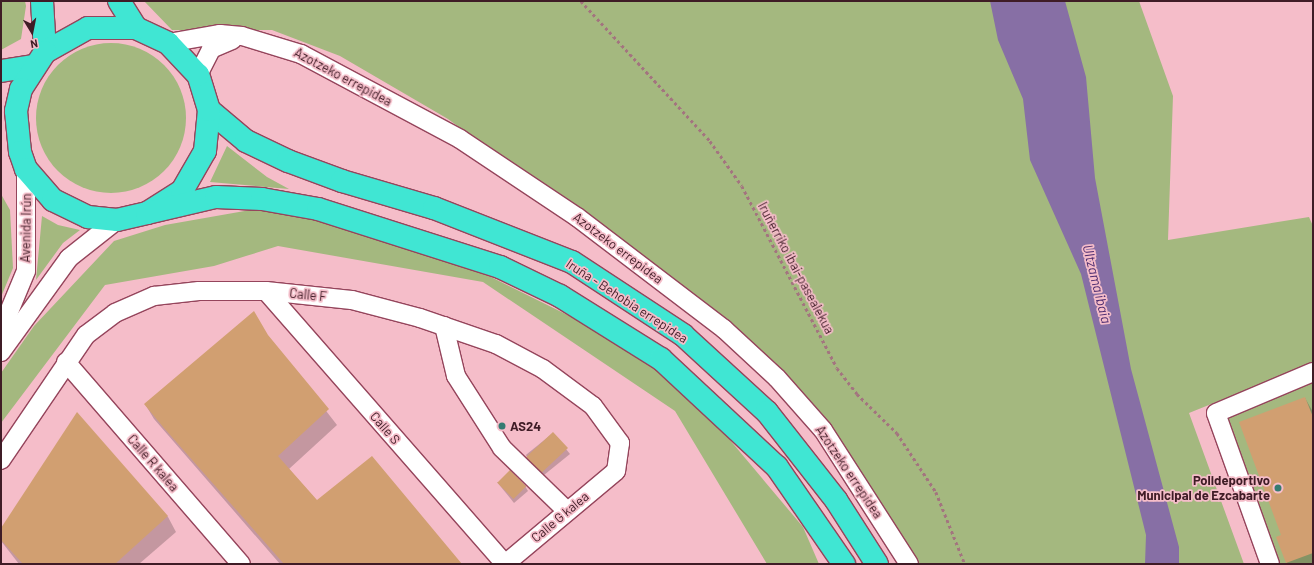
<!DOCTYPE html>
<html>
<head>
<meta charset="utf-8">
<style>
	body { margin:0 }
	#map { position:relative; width:1314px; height:565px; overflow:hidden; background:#f5bdc9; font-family:Barlow,sans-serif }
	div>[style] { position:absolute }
	.green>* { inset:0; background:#a4b87f }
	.round { border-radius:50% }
	.water>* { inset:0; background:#876fa5 }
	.shadow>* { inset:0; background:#0003; transform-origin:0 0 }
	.building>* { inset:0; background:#d19f71; transform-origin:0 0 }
	.path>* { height:2.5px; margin-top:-1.25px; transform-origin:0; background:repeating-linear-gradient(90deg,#a3747f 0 3px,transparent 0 6px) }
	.roads { filter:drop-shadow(1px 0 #95455c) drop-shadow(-1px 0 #95455c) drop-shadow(0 1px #95455c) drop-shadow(0 -1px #95455c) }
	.minor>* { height:18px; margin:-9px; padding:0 9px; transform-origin:9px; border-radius:9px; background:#fff }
	.highway>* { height:22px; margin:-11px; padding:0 11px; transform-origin:11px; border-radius:11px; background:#40e6d3 }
	.dots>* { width:11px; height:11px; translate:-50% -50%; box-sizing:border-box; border:2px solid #f5bdc9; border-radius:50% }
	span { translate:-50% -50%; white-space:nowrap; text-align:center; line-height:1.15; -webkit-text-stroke:3.5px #f5bdc9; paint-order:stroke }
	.street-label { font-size:13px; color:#3f1c26 }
	.poi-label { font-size:13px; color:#3f1c26; font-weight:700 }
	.left { translate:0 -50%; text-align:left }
	.right { translate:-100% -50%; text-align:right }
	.water-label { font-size:14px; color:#4c2b6f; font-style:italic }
	.frame { position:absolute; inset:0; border:2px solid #3f1c26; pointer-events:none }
	.north { position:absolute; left:12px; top:12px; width:40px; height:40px; -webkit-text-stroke:3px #f5bdc9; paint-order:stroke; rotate:170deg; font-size:11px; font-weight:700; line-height:16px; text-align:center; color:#3f1c26 }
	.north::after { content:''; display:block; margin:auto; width:14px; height:18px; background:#3f1c26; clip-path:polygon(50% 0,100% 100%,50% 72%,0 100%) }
</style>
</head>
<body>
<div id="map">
	<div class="green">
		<i style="clip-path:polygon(1px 1px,25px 1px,26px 6px,21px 39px,1px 50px)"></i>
		<i style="clip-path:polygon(144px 1px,1139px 1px,1173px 96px,1168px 240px,1309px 217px,1313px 226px,1313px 363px,1189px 413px,1244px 564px,907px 564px,777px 378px,776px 363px,448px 119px,340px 56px,272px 30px,172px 30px)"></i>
		<i class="round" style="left:36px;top:43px;width:150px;height:150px"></i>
		<i style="clip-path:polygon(227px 146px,267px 177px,289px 189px,210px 182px)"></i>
		<i style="clip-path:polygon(1px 194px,10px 210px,13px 268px,1px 297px)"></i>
		<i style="clip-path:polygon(261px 208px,341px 226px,491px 277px,634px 348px,724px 433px,803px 527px,819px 564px,767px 564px,675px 411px,483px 282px,278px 246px,214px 266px,105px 285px,1px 423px,1px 373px,34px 326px,114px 241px,165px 225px)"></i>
		<i style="clip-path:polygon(42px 216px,58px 225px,80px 230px,63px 243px,36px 280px)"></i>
		<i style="clip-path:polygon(1313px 366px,1313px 564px,1270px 564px,1216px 413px)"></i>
	</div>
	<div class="water">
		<i style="clip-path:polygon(990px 1px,1065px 1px,1086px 77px,1095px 178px,1131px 369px,1179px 547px,1179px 564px,1145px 564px,1146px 535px,1081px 274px,1030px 160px,1023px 99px,998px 40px)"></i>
	</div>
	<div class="shadow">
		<i style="clip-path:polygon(268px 336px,337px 425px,289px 469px,317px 501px,461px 564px,280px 564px,154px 419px,145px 404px)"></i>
		<i style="clip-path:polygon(1305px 398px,1313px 412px,1313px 564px,1287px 564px,1283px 536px)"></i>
		<i style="clip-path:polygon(77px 414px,168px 517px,176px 532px,139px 564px,19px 564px,1px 541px,1px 530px)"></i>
		<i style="left:553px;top:433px;width:27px;height:35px;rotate:51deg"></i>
		<i style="clip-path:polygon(497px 482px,525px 486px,528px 491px,514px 503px)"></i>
	</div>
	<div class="building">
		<i style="clip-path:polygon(254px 311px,268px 335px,329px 409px,278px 456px,317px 500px,372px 456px,462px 564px,284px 564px,164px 428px,144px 404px)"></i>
		<i style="clip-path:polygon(1305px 397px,1313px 417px,1313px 553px,1286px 563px,1276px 537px,1281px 535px,1239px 422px)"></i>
		<i style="clip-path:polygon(77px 412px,168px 516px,115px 564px,23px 564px,1px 540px,1px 528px)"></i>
		<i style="left:553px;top:432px;width:22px;height:37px;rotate:47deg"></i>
		<i style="left:510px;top:470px;width:23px;height:18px;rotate:45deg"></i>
	</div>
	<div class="path">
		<i style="left:581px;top:1px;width:190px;rotate:47.3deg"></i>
		<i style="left:710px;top:141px;width:55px;rotate:54.6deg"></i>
		<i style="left:742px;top:186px;width:205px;rotate:62.4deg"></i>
		<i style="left:837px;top:368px;width:33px;rotate:52deg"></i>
		<i style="left:857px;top:394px;width:56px;rotate:44.3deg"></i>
		<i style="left:897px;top:433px;width:71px;rotate:56.5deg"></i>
		<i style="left:936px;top:492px;width:78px;rotate:68.1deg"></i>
	</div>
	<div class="roads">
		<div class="minor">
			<i style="left:168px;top:43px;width:53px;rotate:-9.8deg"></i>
			<i style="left:220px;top:34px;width:22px;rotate:5deg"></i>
			<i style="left:242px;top:36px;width:62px;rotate:17deg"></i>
			<i style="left:301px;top:54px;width:180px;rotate:28.1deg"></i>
			<i style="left:460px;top:139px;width:141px;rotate:33.7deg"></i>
			<i style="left:577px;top:217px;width:185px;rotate:37.3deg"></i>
			<i style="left:724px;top:329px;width:72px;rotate:42.8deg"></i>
			<i style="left:777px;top:378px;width:69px;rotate:48.5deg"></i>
			<i style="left:823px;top:430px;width:159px;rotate:57.3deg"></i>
			<i style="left:198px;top:75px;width:29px;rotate:-63deg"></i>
			<i style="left:211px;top:49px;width:23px;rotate:-23deg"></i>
			<i style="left:266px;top:291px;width:363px;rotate:48.8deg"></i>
			<i style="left:444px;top:326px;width:51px;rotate:76.5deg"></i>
			<i style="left:456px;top:376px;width:85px;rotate:57.4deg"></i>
			<i style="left:502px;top:448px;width:89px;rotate:44.1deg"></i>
			<i style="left:1px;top:331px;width:65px;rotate:-67.4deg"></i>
			<i style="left:26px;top:271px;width:102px;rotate:-90deg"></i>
			<i style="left:1px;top:352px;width:116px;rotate:-54.1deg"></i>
			<i style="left:69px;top:258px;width:61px;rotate:-38.4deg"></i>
			<i style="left:66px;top:362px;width:267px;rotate:49.1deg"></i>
			<i style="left:1px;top:460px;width:151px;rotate:-55.8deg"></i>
			<i style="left:86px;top:335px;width:36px;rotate:-37deg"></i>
			<i style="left:115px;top:313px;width:43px;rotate:-23.6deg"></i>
			<i style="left:154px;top:296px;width:45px;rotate:-6.3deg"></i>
			<i style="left:199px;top:291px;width:67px"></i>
			<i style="left:266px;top:291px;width:86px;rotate:6deg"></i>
			<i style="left:352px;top:300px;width:70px;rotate:14.8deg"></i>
			<i style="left:420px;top:318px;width:80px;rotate:18.9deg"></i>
			<i style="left:496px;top:344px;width:53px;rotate:28deg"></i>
			<i style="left:543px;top:369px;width:62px;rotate:36.5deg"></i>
			<i style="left:593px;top:406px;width:46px;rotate:53.9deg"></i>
			<i style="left:620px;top:443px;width:28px;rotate:98deg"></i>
			<i style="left:616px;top:471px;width:145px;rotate:140deg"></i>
			<i style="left:1270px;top:564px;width:160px;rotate:-109.7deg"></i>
			<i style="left:1216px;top:413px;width:105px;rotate:-22.9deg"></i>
		</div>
		<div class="highway">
			<i style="left:42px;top:1px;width:51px;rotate:86.6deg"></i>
			<i style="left:119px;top:1px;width:32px;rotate:58deg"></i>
			<i style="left:1px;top:71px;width:32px;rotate:-9deg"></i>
			<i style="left:209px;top:110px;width:48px;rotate:40deg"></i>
			<i style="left:246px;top:141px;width:47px;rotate:25.5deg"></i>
			<i style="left:288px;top:161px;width:58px;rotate:20.3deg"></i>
			<i style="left:342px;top:181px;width:96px;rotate:16.4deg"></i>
			<i style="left:434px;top:208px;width:148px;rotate:21.4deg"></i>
			<i style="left:572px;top:262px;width:133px;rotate:33.3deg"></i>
			<i style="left:683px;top:335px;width:114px;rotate:42.5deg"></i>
			<i style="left:767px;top:412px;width:112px;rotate:51.9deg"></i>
			<i style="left:836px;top:500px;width:76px;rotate:57.4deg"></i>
			<i style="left:147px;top:213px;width:41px;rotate:-32.2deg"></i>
			<i style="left:182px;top:191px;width:46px;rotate:-60.1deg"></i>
			<i style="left:205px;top:151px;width:41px;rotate:-84.4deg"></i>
			<i style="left:209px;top:110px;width:37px;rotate:-107deg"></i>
			<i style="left:198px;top:75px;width:44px;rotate:-133.2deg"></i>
			<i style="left:168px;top:43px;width:35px;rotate:-155deg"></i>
			<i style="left:136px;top:28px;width:48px;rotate:180deg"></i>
			<i style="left:88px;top:28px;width:49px;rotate:150.8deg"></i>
			<i style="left:45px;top:52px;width:44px;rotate:123deg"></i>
			<i style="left:21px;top:89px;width:23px;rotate:103deg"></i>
			<i style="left:16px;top:111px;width:41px;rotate:84.4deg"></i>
			<i style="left:20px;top:152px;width:18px;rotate:71deg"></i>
			<i style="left:26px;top:169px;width:41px;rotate:48.9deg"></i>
			<i style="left:53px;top:200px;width:39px;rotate:26deg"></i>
			<i style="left:88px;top:217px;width:29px;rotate:6deg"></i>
			<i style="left:117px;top:220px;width:31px;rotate:-13deg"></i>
			<i style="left:147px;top:213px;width:71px;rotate:-13.1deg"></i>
			<i style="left:216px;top:197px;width:46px;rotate:2.5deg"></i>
			<i style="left:262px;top:199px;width:57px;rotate:10.1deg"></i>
			<i style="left:318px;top:209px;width:191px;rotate:17.7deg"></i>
			<i style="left:500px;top:267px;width:67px;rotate:25.8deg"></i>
			<i style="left:560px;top:296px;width:119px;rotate:32deg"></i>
			<i style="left:661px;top:359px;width:158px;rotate:43deg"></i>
			<i style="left:777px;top:467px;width:118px;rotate:55.4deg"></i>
		</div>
	</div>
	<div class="dots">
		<i style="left:502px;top:426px;background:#357b72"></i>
		<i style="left:1278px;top:488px;background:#357b72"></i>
	</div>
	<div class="street-label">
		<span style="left:343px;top:77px;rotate:28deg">Azotzeko errepidea</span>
		<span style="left:26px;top:228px;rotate:-89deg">Avenida Irún</span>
		<span style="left:618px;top:248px;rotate:37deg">Azotzeko errepidea</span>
		<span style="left:796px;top:268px;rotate:62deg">Iruñerriko ibai-pasealekua</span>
		<span style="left:308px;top:295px;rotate:6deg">Calle F</span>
		<span style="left:627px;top:301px;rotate:33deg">Iruña - Behobia errepidea</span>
		<span style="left:385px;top:428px;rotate:49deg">Calle S</span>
		<span style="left:153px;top:463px;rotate:49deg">Calle R kalea</span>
		<span style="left:849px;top:472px;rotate:56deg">Azotzeko errepidea</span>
		<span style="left:560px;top:517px;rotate:-40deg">Calle G kalea</span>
	</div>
	<div class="poi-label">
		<span class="left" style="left:510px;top:426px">AS24</span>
		<span class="right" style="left:1270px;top:488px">Polideportivo<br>Municipal de Ezcabarte</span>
	</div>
	<div class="water-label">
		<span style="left:1097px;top:284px;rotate:76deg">Ultzama ibaia</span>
	</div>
	<div class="frame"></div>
	<div class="north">N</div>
</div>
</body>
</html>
